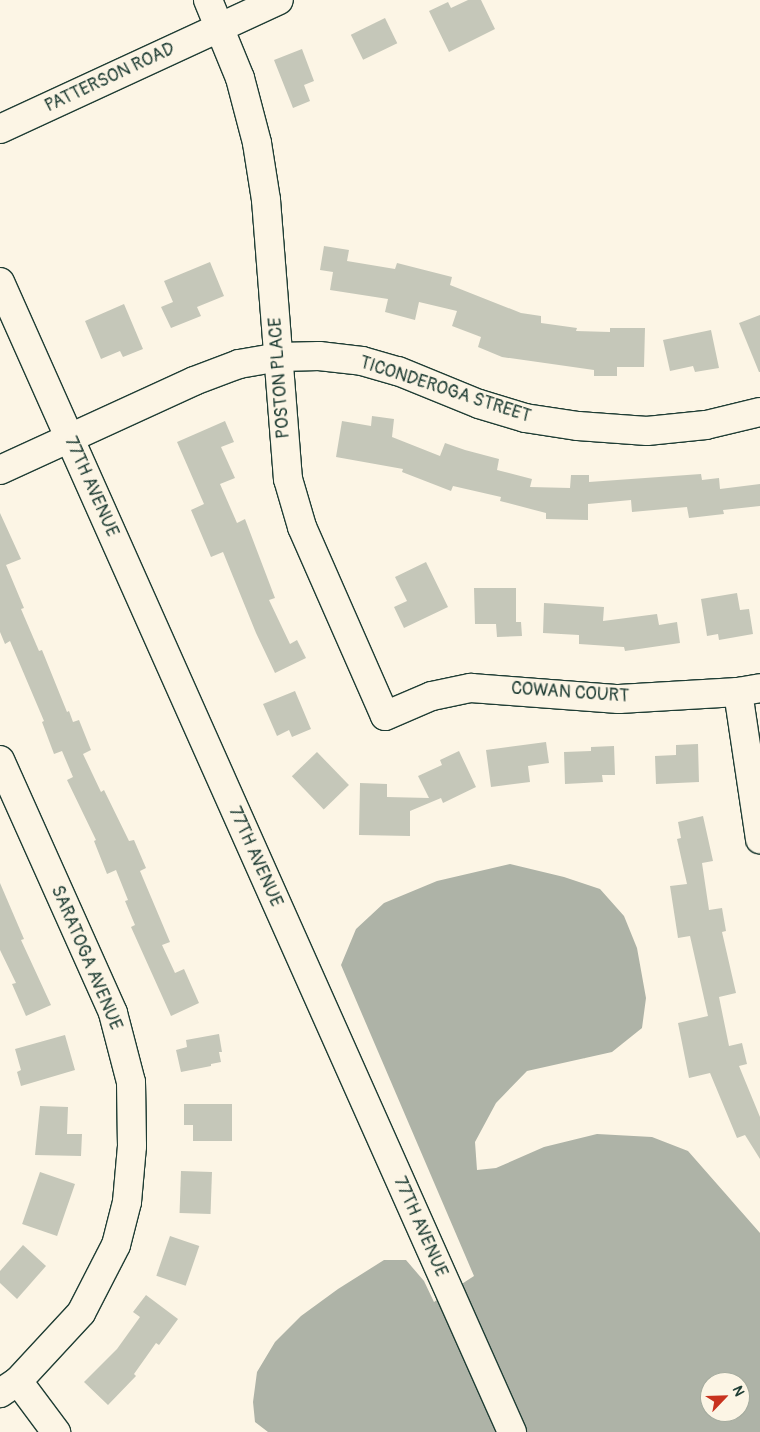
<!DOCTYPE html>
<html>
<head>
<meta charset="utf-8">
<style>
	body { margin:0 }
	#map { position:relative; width:760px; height:1432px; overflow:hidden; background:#fcf5e5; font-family:Pangolin,sans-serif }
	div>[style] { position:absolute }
	.water>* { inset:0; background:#aeb3a7 }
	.building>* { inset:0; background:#c5c7b9; transform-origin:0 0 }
	.roads { filter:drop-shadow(1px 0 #1f3d34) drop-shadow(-1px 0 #1f3d34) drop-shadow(0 1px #1f3d34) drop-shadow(0 -1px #1f3d34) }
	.minor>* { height:28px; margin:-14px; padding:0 14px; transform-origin:14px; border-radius:14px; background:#fcf5e5 }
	span { translate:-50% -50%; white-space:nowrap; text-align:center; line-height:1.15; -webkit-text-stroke:4px #fcf5e5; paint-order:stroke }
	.street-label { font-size:18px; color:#1f3d34 }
	.north { position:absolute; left:700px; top:1372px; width:50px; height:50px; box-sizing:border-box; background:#fcf5e5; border:1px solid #a4ab9e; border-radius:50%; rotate:66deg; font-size:14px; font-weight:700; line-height:20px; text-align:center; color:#1f3d34 }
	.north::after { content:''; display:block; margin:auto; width:18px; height:22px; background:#c8321e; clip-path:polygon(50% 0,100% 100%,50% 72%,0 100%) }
</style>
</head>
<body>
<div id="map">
	<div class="water">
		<i style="clip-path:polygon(evenodd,510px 864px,564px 877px,600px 889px,624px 916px,637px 948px,646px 998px,642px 1028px,612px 1052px,527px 1071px,496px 1103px,475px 1142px,477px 1170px,496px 1168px,544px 1147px,597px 1134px,652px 1137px,688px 1151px,760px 1233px,760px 1432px,268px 1432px,255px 1422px,253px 1402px,257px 1372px,275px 1342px,301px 1316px,338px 1289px,384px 1260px,406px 1260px,424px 1281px,434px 1302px,474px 1276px,341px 965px,356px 929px,384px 903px,437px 881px,510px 864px,710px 1382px,740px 1382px,740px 1412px,710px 1412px,710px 1382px)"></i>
	</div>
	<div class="building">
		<i style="clip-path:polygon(468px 0,481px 0,495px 29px,449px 52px,429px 11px,448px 2px,451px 8px)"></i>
		<i style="left:385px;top:18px;width:28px;height:38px;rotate:64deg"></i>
		<i style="clip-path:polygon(302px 49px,314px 81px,304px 85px,310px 101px,293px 108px,274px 60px)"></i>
		<i style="clip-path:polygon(324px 246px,349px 250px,347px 261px,395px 269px,397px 263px,452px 277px,450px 285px,521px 313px,541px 316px,541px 323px,577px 328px,576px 331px,610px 332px,610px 328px,645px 328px,644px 367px,617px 367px,617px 376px,594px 376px,594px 370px,502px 357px,478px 347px,481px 337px,452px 326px,457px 311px,419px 302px,415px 320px,385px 312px,388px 299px,330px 290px,333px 272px,320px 270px)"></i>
		<i style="clip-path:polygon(210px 262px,224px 296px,197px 307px,201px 316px,171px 328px,161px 307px,173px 302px,164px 281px)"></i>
		<i style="clip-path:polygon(124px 304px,143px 349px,123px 357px,120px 351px,101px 359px,85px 321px)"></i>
		<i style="clip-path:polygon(760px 315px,760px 372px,759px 372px,739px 323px)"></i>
		<i style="clip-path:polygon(711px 330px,719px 368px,695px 372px,693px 366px,670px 371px,663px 340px)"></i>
		<i style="clip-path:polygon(372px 416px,394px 419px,392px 437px,440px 456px,445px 443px,465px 450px,499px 459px,497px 470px,532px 479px,530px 487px,570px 488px,571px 475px,589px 475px,589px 482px,701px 474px,702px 480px,719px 478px,720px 489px,760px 484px,760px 506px,723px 510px,724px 514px,689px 518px,687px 507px,632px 512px,631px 500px,588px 504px,588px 520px,546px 519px,546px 513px,500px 501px,501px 497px,453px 486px,451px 491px,402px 472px,403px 469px,336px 457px,342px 421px,371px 426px)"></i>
		<i style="clip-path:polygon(225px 421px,234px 442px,221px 447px,235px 478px,220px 484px,237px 523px,245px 519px,275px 598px,269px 600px,290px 644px,297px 640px,306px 658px,275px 673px,256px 633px,223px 552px,211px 557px,191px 510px,204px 504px,177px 442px)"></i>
		<i style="clip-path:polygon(0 513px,21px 559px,6px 565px,24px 608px,21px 609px,39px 651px,42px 650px,67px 712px,69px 711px,73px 722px,79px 720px,91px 750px,83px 754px,101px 792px,104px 790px,129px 841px,134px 840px,146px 868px,140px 871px,170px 942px,162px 945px,175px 973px,184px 969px,199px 1003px,171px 1016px,131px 927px,135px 925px,125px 901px,128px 900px,116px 870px,107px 874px,94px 841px,96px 840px,67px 780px,73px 777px,62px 751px,54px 754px,42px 722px,44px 721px,10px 641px,5px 644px,0 632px)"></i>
		<i style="clip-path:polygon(426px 562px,448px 607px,404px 628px,394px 607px,407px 601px,395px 577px)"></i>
		<i style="clip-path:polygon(474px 588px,516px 588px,516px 622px,521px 622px,522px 636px,497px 637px,496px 624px,475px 624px)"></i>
		<i style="clip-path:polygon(737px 593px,740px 610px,749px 609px,753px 634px,719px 640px,718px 634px,707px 636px,701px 599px)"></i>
		<i style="clip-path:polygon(544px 603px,604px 607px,603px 621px,657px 614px,659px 625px,677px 622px,680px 643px,625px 651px,624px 647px,579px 644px,579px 635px,543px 633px)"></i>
		<i style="clip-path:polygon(295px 691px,311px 729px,292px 737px,289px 730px,277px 736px,263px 704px)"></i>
		<i style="clip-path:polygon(546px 742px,549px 763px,528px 766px,530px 782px,491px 787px,486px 750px)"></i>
		<i style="clip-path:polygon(698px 744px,699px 782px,656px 784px,655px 756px,676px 755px,676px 745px)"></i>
		<i style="clip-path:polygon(614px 746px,615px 775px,602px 775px,603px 782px,565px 784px,564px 752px,591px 751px,591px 747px)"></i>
		<i style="clip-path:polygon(459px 751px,476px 787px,443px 803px,441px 798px,410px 811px,410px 836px,359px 835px,360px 783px,387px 784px,387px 797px,429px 798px,418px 776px,442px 765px,440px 760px)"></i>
		<i style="left:317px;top:752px;width:46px;height:35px;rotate:46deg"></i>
		<i style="clip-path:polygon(703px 816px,713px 861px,702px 863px,709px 910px,722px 908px,726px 931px,722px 932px,736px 993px,719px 997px,729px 1046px,742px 1043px,747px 1064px,739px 1066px,760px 1117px,760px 1159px,745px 1135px,737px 1138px,710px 1073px,689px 1078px,678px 1023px,708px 1016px,690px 936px,678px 938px,670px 886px,687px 884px,677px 839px,681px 838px,678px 822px)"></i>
		<i style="clip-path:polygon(0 883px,24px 939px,21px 940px,51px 1005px,26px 1016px,12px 984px,16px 983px,0 950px)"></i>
		<i style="clip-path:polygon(219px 1034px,222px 1052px,219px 1052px,221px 1062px,211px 1064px,211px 1066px,181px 1072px,176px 1050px,187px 1047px,186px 1040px)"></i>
		<i style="clip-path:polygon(65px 1035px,75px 1070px,21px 1086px,17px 1072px,21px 1070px,15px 1049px)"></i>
		<i style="clip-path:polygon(184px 1104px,232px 1104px,232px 1141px,193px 1141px,193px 1125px,184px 1125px)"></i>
		<i style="clip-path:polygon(40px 1106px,68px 1107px,67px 1134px,82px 1134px,81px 1156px,35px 1155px)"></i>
		<i style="left:181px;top:1171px;width:31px;height:42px;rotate:2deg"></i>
		<i style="left:40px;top:1172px;width:37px;height:55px;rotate:19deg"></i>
		<i style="left:170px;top:1236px;width:31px;height:42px;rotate:19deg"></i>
		<i style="clip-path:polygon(23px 1245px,46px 1266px,17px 1299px,0 1283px,0 1271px)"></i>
		<i style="clip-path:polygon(146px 1295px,178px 1319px,159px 1345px,156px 1343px,134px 1374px,136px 1376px,108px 1405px,84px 1382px,117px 1349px,140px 1317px,133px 1312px)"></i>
	</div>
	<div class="roads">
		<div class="minor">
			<i style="left:208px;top:0;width:84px;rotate:67.7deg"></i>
			<i style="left:240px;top:78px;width:67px;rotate:75.3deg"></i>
			<i style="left:257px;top:143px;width:58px;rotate:81deg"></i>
			<i style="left:266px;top:200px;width:280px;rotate:85.5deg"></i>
			<i style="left:288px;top:479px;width:50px;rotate:73.7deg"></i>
			<i style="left:302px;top:527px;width:206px;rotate:66.3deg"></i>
			<i style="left:385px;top:716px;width:51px;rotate:-23.1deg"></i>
			<i style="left:432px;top:696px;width:40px;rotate:-12deg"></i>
			<i style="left:471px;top:688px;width:148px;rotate:4.3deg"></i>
			<i style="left:619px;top:699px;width:119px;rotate:-3.4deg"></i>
			<i style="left:738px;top:692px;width:22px;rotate:-10deg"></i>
			<i style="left:0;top:129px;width:307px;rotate:-24.8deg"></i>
			<i style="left:0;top:282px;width:1259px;rotate:66deg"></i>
			<i style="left:0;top:470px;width:213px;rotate:-24.6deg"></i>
			<i style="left:194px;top:381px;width:48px;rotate:-20.7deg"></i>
			<i style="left:239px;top:364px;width:41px;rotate:-9.9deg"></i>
			<i style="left:279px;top:357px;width:40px;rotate:-1.4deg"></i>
			<i style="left:319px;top:356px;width:43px;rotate:6.6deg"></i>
			<i style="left:362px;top:361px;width:37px;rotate:16deg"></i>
			<i style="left:398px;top:371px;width:87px;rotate:22.2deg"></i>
			<i style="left:479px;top:404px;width:48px;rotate:16.9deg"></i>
			<i style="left:525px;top:418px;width:54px;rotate:8.6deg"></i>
			<i style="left:578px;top:426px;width:69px;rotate:4.1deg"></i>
			<i style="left:647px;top:431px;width:59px;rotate:-5.8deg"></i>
			<i style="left:706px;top:425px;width:56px;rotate:-13.5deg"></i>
			<i style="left:738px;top:692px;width:149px;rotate:81.5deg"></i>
			<i style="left:0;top:760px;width:277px;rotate:65.9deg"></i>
			<i style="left:113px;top:1013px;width:71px;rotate:75.4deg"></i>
			<i style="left:131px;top:1082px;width:64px;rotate:89.1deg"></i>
			<i style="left:132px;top:1146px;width:56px;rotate:95.1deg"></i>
			<i style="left:127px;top:1202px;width:44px;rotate:104.3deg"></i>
			<i style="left:116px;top:1245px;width:76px;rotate:117.2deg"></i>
			<i style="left:81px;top:1313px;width:93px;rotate:132.8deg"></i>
			<i style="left:18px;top:1381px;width:22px;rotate:146deg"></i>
			<i style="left:18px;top:1381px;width:64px;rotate:53.3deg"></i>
		</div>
	</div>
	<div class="street-label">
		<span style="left:110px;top:78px;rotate:-25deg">PATTERSON ROAD</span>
		<span style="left:280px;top:378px;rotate:-94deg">POSTON PLACE</span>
		<span style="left:445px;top:390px;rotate:18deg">TICONDEROGA STREET</span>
		<span style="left:91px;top:487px;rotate:66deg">77TH AVENUE</span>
		<span style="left:570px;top:693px;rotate:4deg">COWAN COURT</span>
		<span style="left:255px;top:857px;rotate:66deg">77TH AVENUE</span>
		<span style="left:86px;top:958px;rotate:67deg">SARATOGA AVENUE</span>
		<span style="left:420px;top:1227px;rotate:66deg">77TH AVENUE</span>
	</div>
	<div class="north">N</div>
</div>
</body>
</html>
